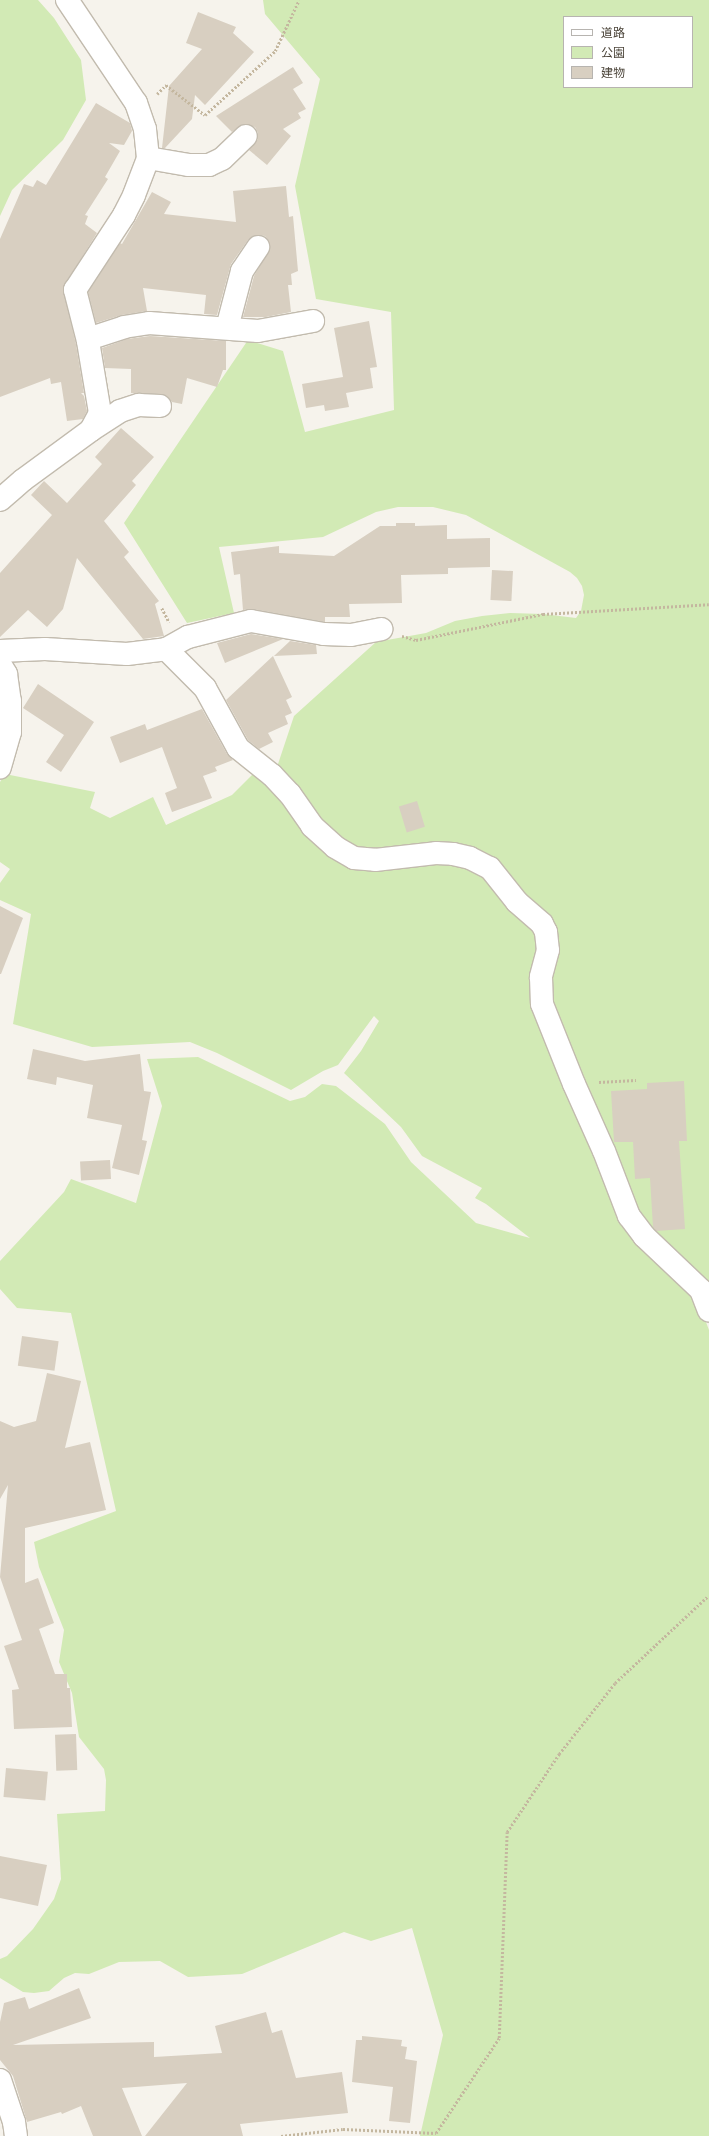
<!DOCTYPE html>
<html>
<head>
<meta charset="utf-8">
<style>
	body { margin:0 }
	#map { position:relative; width:709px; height:2136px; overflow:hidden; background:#f6f3ec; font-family:"Nunito Sans","Noto Sans JP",sans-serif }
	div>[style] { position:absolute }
	.green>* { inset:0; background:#d2eab5 }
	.building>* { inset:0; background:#d8cfc1; transform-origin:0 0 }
	.path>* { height:2.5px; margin-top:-1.25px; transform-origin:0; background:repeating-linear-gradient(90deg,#c4b79f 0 2px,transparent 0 4px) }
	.roads { filter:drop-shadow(1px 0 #c2bbae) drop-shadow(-1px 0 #c2bbae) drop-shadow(0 1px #c2bbae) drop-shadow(0 -1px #c2bbae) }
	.minor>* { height:22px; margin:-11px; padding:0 11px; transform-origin:11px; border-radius:11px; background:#fff }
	span { translate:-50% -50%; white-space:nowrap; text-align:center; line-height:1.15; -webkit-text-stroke:3px #fff; paint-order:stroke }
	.legend { position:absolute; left:563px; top:16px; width:130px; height:72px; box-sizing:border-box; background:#fff; border:1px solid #b7b4b0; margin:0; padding:5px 7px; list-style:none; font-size:12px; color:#4b4439 }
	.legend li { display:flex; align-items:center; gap:8px; height:20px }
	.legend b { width:20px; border:1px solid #b7b4b0 }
</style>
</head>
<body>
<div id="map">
	<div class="green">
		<i style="clip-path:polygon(0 0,38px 0,54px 18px,81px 60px,86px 100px,63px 140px,12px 190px,0 216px)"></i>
		<i style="clip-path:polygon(evenodd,263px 0,709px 0,709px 1298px,648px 1232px,546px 999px,552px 937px,494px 864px,358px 853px,326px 833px,276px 770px,294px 716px,376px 642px,426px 633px,455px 621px,482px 616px,510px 613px,543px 614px,576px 618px,581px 611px,584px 595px,582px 586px,577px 578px,570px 572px,466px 515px,433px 507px,398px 507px,376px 512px,323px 537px,219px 547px,234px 613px,187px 623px,124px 523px,248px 340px,283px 351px,305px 432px,394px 410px,391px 312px,316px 299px,295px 186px,320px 79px,265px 14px,263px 0,564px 17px,692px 17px,692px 87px,564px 87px,564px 17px)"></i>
		<i style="clip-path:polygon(255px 772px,267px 780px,318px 842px,430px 858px,485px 873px,533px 929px,536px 938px,536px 962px,599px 1155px,696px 1296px,709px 1330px,709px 2136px,420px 2136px,443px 2035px,412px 1928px,371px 1941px,344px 1932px,242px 1974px,188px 1977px,160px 1961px,119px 1962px,89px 1974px,75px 1973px,64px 1978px,49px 1991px,34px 1993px,23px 1992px,0 1978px,0 1959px,7px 1956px,33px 1929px,54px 1899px,61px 1879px,57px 1814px,105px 1811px,106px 1780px,104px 1769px,79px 1737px,72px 1693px,59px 1662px,64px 1630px,39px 1567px,34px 1542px,116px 1511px,71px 1313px,17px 1308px,0 1289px,0 1261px,64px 1192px,71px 1179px,136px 1203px,162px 1106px,147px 1059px,198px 1057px,290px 1101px,305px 1097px,322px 1084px,336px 1086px,385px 1124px,411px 1162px,476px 1223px,530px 1238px,486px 1204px,475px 1198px,482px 1188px,422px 1156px,401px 1127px,344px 1073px,361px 1051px,379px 1021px,374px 1016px,338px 1065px,323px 1071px,291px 1090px,217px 1053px,190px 1042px,92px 1047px,13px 1024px,31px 914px,0 900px,0 883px,10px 869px,0 862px,0 782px,5px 774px,95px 792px,90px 808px,110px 818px,153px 797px,166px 825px,232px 795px)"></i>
	</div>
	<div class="building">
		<i style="clip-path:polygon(198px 12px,236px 27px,233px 33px,254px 52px,205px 105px,195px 95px,192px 119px,165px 148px,162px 148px,169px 86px,202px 49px,186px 43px)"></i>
		<i style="clip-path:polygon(293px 67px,303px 83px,293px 89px,306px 109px,298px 113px,301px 118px,283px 129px,291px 136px,267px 165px,249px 150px,258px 139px,258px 133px,255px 127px,243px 124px,232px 132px,216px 116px)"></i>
		<i style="clip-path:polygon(96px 103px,130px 123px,132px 131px,124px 145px,109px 143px,120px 151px,105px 177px,108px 179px,85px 215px,88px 216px,85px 224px,97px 233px,63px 288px,76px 344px,84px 393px,81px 393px,84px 396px,87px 411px,83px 419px,67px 421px,61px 382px,51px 384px,50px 378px,0 397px,0 239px,24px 184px,33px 187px,37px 180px,46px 185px)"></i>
		<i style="clip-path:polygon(286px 186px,289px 217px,293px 216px,298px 271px,291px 274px,292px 285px,288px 285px,291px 312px,266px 317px,243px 317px,254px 276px,270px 248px,269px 241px,265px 236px,258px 235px,248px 240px,231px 264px,217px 315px,204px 314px,206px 295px,143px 288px,147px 311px,122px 315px,96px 323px,88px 292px,120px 243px,122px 244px,152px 192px,171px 202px,164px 214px,236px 222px,233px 191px)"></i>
		<i style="clip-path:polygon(369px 321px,377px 367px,370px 368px,373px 388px,346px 393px,349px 407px,325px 411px,324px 405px,306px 408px,302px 384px,343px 377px,334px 328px)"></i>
		<i style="clip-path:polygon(150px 336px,226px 341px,226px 370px,223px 370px,217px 387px,187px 378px,182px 404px,172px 402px,167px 396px,161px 394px,131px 393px,131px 369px,105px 368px,102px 348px,127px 339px)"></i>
		<i style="clip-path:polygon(121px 428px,154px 457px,132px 481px,136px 485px,104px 521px,129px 552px,124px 557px,159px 601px,155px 604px,164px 636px,143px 639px,77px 558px,63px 609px,47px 627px,28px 610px,0 637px,0 573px,52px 515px,31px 495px,44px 481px,67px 503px,102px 464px,95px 457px)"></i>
		<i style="clip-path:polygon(396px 523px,415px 523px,415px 526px,447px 525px,447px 539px,490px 538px,490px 567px,448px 568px,448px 574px,401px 575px,402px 603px,349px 604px,350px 617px,325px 617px,325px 622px,253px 609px,243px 610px,240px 574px,234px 575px,231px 552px,279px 546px,279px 553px,334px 556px,380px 526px,396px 526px)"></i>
		<i style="left:492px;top:570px;width:21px;height:30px;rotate:3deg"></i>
		<i style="clip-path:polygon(251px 634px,283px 639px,225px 663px,217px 643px)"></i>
		<i style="clip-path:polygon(290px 641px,316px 645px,317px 654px,274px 656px)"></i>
		<i style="clip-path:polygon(273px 656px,292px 697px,286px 700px,292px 713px,285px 716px,288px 724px,268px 733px,273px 742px,259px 749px,248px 740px,226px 700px)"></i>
		<i style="clip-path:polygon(38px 684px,94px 722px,61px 772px,46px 762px,64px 735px,23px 708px)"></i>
		<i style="clip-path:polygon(202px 709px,227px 754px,233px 760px,215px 767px,217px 771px,203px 776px,212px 798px,172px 812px,165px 793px,177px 788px,162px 747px,120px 763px,110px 737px,145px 724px,147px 730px)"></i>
		<i style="left:417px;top:801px;width:27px;height:19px;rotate:73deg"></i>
		<i style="clip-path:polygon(0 906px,23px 918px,1px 974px,0 974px)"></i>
		<i style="clip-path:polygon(33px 1049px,85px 1061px,140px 1054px,144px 1091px,151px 1092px,142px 1140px,147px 1141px,139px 1175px,112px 1168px,122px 1125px,87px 1118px,93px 1085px,57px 1077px,56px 1085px,27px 1079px)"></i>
		<i style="clip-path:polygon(684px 1081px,687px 1141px,679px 1141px,685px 1229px,656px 1231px,653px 1227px,650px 1178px,635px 1179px,633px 1142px,614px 1142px,611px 1091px,647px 1089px,647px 1083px)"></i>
		<i style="left:110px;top:1160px;width:19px;height:30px;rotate:87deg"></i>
		<i style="left:22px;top:1336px;width:37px;height:30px;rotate:8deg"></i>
		<i style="clip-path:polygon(47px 1373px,81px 1381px,65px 1448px,90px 1442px,106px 1510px,25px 1528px,25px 1583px,38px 1578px,54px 1623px,39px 1629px,55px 1674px,67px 1674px,67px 1688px,70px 1688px,72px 1727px,14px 1729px,12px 1690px,19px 1689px,4px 1646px,22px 1640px,0 1577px,8px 1485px,0 1499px,0 1421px,14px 1427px,36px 1421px)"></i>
		<i style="left:76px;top:1734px;width:36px;height:21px;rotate:88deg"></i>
		<i style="left:6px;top:1768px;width:42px;height:29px;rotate:5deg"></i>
		<i style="clip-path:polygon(0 1856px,47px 1865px,38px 1906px,0 1898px)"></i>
		<i style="clip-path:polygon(79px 1988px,91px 2018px,13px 2045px,154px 2042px,154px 2057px,222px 2053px,215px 2026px,266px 2012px,272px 2033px,282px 2030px,296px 2078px,342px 2072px,348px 2113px,240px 2124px,243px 2136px,145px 2136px,187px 2083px,122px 2088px,142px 2136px,93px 2136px,81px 2106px,62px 2114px,61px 2112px,27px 2122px,13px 2076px,0 2060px,0 2022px,4px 2003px,25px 1997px,29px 2009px)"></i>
		<i style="clip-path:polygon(362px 2036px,402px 2040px,401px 2046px,407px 2047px,405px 2059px,417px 2061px,410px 2123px,389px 2121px,393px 2087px,352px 2082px,356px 2040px,362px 2040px)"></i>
	</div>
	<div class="path">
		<i style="left:157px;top:94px;width:13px;rotate:-45deg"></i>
		<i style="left:166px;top:85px;width:49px;rotate:37.6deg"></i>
		<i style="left:205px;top:115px;width:95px;rotate:-42.4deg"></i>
		<i style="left:275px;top:51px;width:56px;rotate:-64.8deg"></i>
		<i style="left:162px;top:608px;width:16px;rotate:63deg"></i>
		<i style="left:402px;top:636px;width:15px;rotate:16deg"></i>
		<i style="left:416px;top:640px;width:130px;rotate:-11.6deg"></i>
		<i style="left:543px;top:614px;width:166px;rotate:-3.4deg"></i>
		<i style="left:599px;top:1082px;width:37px;rotate:-3deg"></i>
		<i style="left:281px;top:2136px;width:62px;rotate:-6.4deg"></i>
		<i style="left:343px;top:2129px;width:93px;rotate:2.5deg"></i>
		<i style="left:436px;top:2133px;width:114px;rotate:-56.4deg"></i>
		<i style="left:499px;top:2038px;width:206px;rotate:-87.8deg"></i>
		<i style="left:507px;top:1832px;width:94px;rotate:-56.3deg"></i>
		<i style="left:559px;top:1754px;width:90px;rotate:-51.7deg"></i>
		<i style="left:615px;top:1683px;width:126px;rotate:-43.1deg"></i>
	</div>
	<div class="roads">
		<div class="minor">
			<i style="left:148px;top:158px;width:42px;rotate:9.7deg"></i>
			<i style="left:189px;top:165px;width:20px"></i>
			<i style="left:209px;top:165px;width:14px;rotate:-25deg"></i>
			<i style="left:222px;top:159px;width:33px;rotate:-44deg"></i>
			<i style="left:227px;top:328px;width:59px;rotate:-75.3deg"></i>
			<i style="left:242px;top:271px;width:29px;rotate:-56deg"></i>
			<i style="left:88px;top:339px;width:38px;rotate:-18deg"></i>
			<i style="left:124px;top:327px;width:25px;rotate:-9deg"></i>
			<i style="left:149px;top:323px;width:109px;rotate:4.2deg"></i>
			<i style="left:258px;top:331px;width:56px;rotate:-10.3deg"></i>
			<i style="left:91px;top:430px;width:35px;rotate:-33deg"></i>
			<i style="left:120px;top:411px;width:20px;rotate:-18deg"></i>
			<i style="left:139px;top:405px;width:21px;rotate:3deg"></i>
			<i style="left:0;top:500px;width:30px;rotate:-41deg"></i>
			<i style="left:23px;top:480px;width:84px;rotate:-36.3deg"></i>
			<i style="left:91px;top:430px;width:19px;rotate:-62deg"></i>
			<i style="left:100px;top:413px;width:73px;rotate:-99.5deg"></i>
			<i style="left:88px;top:341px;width:53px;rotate:-104.3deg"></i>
			<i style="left:75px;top:290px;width:90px;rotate:-56.8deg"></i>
			<i style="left:124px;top:215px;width:22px;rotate:-63deg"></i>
			<i style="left:134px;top:195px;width:40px;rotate:-69deg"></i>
			<i style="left:148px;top:158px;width:29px;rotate:-96deg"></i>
			<i style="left:145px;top:129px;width:28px;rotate:-109deg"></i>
			<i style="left:136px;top:103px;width:124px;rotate:-123.8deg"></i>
			<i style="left:166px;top:649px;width:25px;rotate:-29deg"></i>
			<i style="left:188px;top:637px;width:65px;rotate:-14.3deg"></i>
			<i style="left:251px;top:621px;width:74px;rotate:10.1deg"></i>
			<i style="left:324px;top:634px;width:27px;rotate:2deg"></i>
			<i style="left:351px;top:635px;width:31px;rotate:-11deg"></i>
			<i style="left:0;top:651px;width:45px;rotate:-2.5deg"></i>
			<i style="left:45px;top:649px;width:82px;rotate:3.5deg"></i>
			<i style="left:127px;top:654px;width:39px;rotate:-7deg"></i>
			<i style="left:166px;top:649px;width:55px;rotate:45deg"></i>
			<i style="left:205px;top:688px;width:68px;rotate:61.2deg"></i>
			<i style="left:238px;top:748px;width:43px;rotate:38.5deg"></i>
			<i style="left:272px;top:775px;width:26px;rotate:47deg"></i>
			<i style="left:290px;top:794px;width:39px;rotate:55deg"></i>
			<i style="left:312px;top:826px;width:31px;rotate:42deg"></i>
			<i style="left:335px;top:847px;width:22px;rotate:30deg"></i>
			<i style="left:354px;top:858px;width:21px;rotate:5deg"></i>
			<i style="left:375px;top:860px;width:61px;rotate:-6.5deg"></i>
			<i style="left:436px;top:853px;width:17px;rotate:3deg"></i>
			<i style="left:453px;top:854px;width:17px;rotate:13deg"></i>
			<i style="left:470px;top:858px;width:22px;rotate:27deg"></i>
			<i style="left:490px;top:868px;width:43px;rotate:51.5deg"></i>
			<i style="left:517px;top:902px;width:33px;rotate:41deg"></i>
			<i style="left:542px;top:924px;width:9px;rotate:63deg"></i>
			<i style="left:546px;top:932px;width:18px;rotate:84deg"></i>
			<i style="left:548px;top:950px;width:28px;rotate:105deg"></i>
			<i style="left:541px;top:977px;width:27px;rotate:88deg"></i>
			<i style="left:542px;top:1004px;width:86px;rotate:68.2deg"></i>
			<i style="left:574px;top:1084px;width:73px;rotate:65.9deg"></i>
			<i style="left:604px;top:1151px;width:70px;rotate:69deg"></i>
			<i style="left:629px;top:1216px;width:25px;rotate:53deg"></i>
			<i style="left:644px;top:1236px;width:79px;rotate:43.5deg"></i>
			<i style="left:701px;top:1290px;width:22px;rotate:69deg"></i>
			<i style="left:0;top:664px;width:12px;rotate:59deg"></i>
			<i style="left:6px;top:674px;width:27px;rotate:82deg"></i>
			<i style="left:10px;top:701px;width:31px;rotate:90deg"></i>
			<i style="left:10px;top:732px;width:37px;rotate:106deg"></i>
			<i style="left:0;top:2080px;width:44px;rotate:71.6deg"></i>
			<i style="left:14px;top:2122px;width:14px;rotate:82deg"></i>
		</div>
	</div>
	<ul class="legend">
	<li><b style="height:5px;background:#fff"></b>道路</li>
	<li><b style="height:11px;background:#d2eab5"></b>公園</li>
	<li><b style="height:11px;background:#d8cfc1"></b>建物</li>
	</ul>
</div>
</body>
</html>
